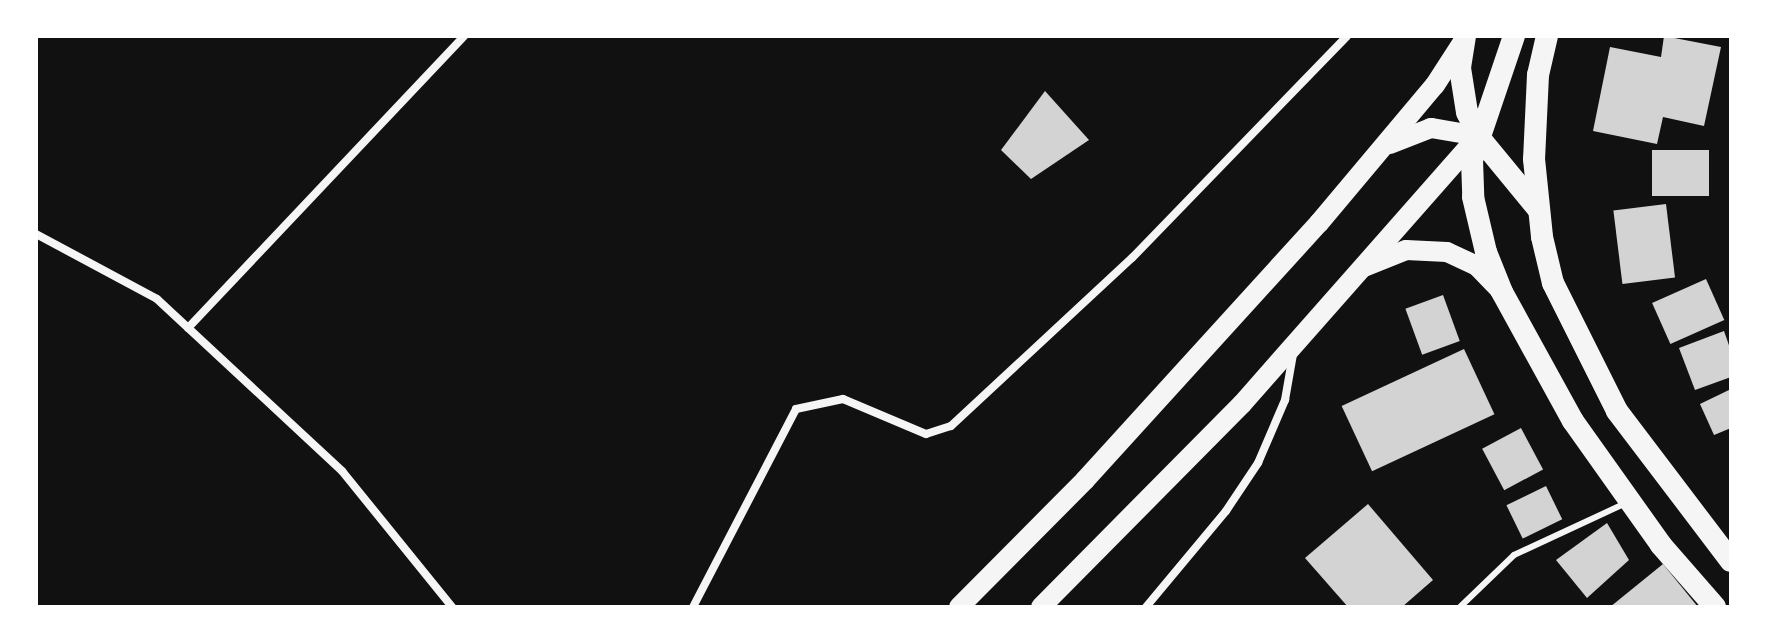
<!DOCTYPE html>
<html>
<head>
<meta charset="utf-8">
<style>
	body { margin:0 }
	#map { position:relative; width:1767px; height:643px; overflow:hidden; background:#111; font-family:"IBM Plex Sans",sans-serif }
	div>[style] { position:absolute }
	.building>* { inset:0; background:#d3d3d3; transform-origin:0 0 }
	.service>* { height:6px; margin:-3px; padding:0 3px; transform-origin:3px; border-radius:3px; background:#f5f5f5 }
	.minor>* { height:8px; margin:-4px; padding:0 4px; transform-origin:4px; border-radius:4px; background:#f5f5f5 }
	.primary>* { height:20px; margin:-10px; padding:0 10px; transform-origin:10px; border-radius:10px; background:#f5f5f5 }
	.trunk>* { height:22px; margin:-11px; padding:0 11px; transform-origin:11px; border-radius:11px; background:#f5f5f5 }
	span { translate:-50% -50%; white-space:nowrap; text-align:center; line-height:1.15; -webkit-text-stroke:6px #fff; paint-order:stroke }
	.frame { position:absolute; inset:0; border:38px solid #fff; pointer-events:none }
</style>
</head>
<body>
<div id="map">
	<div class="building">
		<i style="clip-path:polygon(1664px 36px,1721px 47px,1704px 126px,1663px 117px,1657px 144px,1593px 131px,1610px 47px,1661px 57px)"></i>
		<i style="clip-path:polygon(1045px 91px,1089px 140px,1031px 179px,1001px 150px)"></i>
		<i style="left:1652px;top:150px;width:57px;height:46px"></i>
		<i style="left:1666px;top:204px;width:74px;height:53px;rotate:83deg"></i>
		<i style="left:1706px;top:279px;width:45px;height:59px;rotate:66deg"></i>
		<i style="left:1443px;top:295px;width:49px;height:40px;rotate:70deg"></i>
		<i style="clip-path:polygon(1724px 331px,1731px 351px,1731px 377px,1695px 390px,1679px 348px)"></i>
		<i style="left:1464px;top:349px;width:72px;height:135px;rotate:65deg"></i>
		<i style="clip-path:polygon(1731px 389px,1731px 428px,1714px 435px,1700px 404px)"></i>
		<i style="left:1521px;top:428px;width:47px;height:44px;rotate:62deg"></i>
		<i style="left:1546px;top:486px;width:37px;height:44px;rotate:64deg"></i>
		<i style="clip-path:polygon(1368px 504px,1433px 580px,1402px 607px,1348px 607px,1305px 558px)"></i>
		<i style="clip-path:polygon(1607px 523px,1629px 560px,1587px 598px,1556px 560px)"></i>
		<i style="clip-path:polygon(1663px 564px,1698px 607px,1610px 607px)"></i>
	</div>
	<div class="service">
		<i style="left:1460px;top:607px;width:75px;rotate:-43.9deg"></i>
		<i style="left:1514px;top:555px;width:121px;rotate:-24.9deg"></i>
	</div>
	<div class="minor">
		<i style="left:36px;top:234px;width:137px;rotate:28.2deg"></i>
		<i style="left:157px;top:299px;width:253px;rotate:42.9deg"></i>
		<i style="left:342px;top:471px;width:175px;rotate:51deg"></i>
		<i style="left:188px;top:328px;width:402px;rotate:-46.6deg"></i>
		<i style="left:693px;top:607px;width:223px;rotate:-62.5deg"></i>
		<i style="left:796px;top:409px;width:48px;rotate:-12deg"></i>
		<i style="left:843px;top:399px;width:90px;rotate:22.9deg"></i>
		<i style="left:926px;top:434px;width:26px;rotate:-18deg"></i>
		<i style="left:951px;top:426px;width:247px;rotate:-42.9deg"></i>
		<i style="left:1132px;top:258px;width:309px;rotate:-45.9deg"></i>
		<i style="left:1146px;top:607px;width:125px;rotate:-50.2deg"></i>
		<i style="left:1226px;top:511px;width:58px;rotate:-56.3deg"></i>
		<i style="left:1258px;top:463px;width:69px;rotate:-66.8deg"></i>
		<i style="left:1285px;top:400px;width:47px;rotate:-80.1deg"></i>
	</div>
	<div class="primary">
		<i style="left:1364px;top:267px;width:45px;rotate:-22deg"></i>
		<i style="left:1406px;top:250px;width:41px;rotate:2.8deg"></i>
		<i style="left:1447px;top:252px;width:33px;rotate:25deg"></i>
		<i style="left:1477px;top:266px;width:32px;rotate:46deg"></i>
		<i style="left:959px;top:607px;width:179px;rotate:-45.2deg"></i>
		<i style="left:1085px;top:480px;width:348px;rotate:-47.7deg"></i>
		<i style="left:1319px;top:223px;width:180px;rotate:-50deg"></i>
		<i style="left:1435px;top:85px;width:54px;rotate:-57.2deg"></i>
		<i style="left:1041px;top:607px;width:286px;rotate:-45.3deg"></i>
		<i style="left:1242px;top:404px;width:357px;rotate:-48.6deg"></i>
		<i style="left:1478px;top:136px;width:48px;rotate:-170.3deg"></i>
		<i style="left:1431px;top:128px;width:44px;rotate:158.7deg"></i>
	</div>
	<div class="trunk">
		<i style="left:1465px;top:36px;width:32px;rotate:99deg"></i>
		<i style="left:1460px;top:68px;width:45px;rotate:81deg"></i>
		<i style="left:1467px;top:112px;width:26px;rotate:65deg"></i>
		<i style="left:1478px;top:136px;width:94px;rotate:50.6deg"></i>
		<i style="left:1514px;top:36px;width:131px;rotate:108.7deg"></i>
		<i style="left:1472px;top:160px;width:37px;rotate:88deg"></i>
		<i style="left:1473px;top:197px;width:57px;rotate:76.7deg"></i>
		<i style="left:1486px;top:252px;width:43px;rotate:68.2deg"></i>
		<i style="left:1502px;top:292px;width:147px;rotate:61.2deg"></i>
		<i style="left:1573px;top:421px;width:152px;rotate:54.6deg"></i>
		<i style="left:1661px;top:545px;width:82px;rotate:48.9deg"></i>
		<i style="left:1547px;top:36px;width:40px;rotate:103deg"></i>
		<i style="left:1538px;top:75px;width:84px;rotate:92.7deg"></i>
		<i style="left:1534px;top:159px;width:78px;rotate:84.1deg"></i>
		<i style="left:1542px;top:237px;width:47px;rotate:76.6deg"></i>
		<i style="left:1553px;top:283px;width:143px;rotate:63.4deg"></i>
		<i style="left:1617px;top:411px;width:188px;rotate:52.8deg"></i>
	</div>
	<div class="frame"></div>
</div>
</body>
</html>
